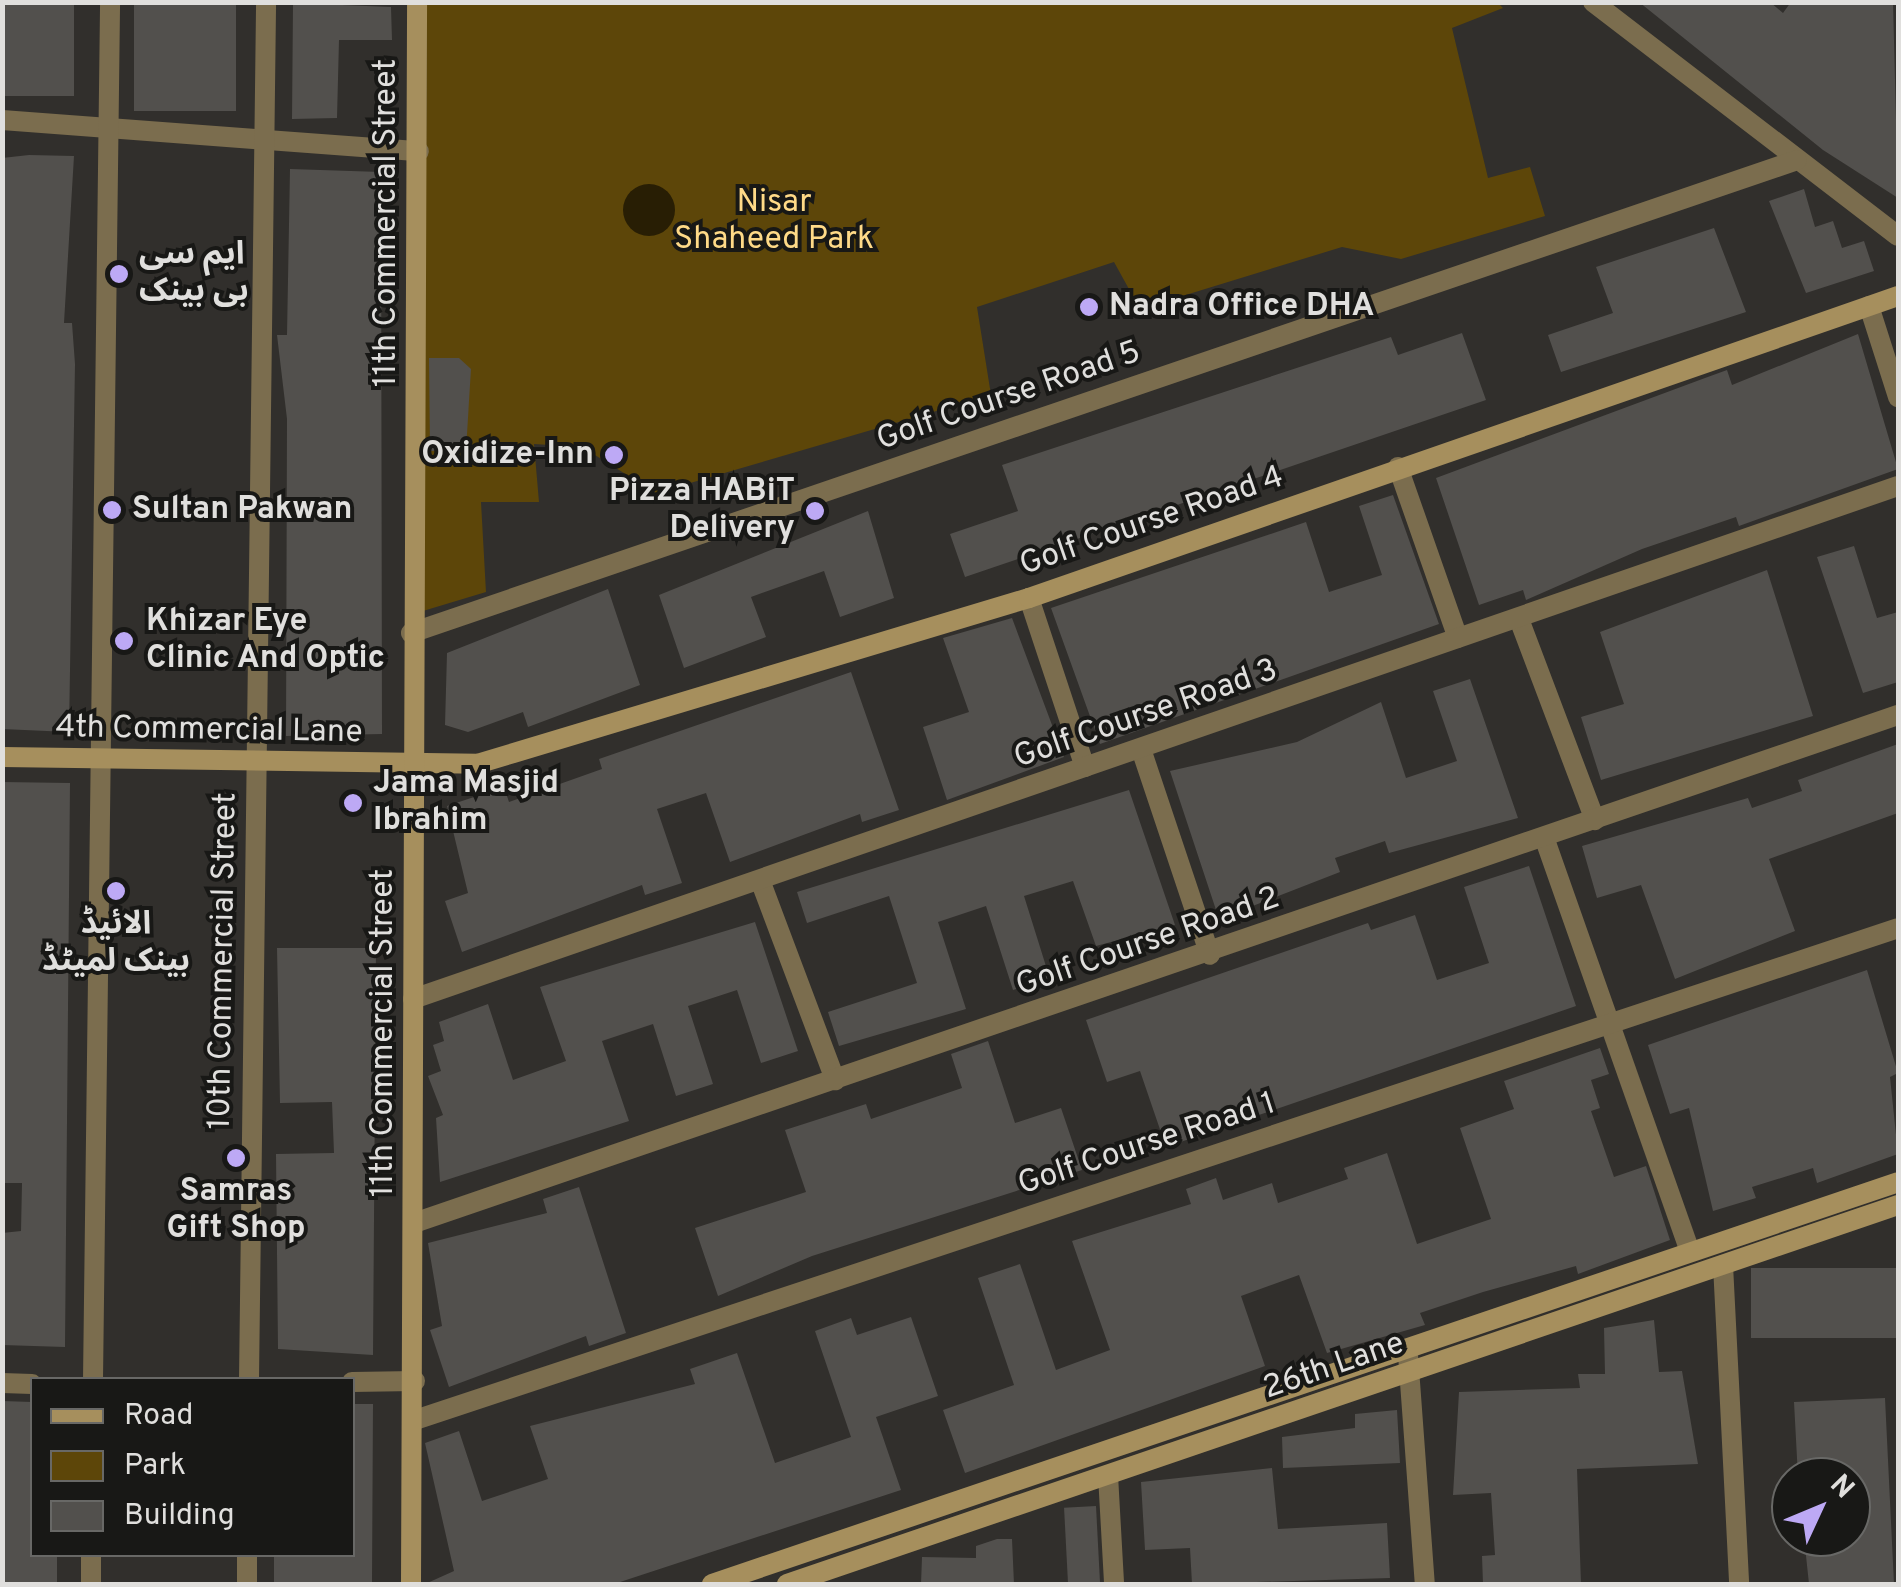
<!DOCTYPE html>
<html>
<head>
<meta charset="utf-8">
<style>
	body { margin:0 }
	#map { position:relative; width:1901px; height:1587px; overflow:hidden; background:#312f2c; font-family:Overpass,"Noto Sans Arabic",sans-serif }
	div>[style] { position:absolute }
	.green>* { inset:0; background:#5d4609 }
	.water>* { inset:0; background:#281e04 }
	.round { border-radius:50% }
	.building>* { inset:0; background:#52504d; transform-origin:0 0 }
	.street>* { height:20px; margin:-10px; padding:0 10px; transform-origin:10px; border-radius:10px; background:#7b6d4e }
	.secondary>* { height:20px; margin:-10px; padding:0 10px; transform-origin:10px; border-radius:10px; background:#a68f5d }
	.dots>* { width:28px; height:28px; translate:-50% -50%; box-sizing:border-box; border:5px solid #181816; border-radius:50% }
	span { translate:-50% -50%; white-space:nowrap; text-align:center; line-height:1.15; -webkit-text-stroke:8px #181816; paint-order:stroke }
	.park-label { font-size:32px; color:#ffda87 }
	.street-label { font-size:32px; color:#e0dfdd }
	.poi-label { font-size:32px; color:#e0dfdd; font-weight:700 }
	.left { translate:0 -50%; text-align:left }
	.right { translate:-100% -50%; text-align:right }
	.frame { position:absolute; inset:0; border:5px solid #e0dfdd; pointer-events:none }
	.legend { position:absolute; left:30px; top:1377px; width:325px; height:180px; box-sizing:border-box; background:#181816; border:2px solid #686866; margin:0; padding:12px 18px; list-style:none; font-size:30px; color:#e0dfdd }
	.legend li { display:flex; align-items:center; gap:20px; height:50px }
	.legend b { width:50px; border:2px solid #686866 }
	.north { position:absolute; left:1771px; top:1457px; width:100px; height:100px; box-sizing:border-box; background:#181816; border:2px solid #686866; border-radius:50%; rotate:46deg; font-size:28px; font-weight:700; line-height:40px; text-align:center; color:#e0dfdd }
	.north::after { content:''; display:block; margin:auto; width:35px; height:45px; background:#bda9f5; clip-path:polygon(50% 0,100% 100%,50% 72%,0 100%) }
</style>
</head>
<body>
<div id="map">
	<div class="green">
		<i style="clip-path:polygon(1497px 2px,1503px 8px,1452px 28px,1488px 178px,1530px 167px,1545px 216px,1401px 259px,1342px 247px,1140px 309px,1114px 262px,977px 307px,991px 395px,656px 493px,582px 447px,534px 444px,539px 502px,481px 502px,486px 592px,423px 611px,427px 3px)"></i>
	</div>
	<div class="water">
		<i class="round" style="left:623px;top:184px;width:52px;height:52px"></i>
	</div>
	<div class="building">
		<i style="left:2px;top:2px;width:72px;height:94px"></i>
		<i style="left:134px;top:2px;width:102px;height:109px"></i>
		<i style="clip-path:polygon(1639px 2px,1770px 2px,1783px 13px,1791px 2px,1893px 2px,1898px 198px,1823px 150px)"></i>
		<i style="clip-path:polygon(293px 3px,391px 7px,392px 40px,339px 40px,337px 118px,292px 119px)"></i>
		<i style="clip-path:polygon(29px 155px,74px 156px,64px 323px,72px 323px,75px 364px,69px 732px,2px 729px,2px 158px)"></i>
		<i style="clip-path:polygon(290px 169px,381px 172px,382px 734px,286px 736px,287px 419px,277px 335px,287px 335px)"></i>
		<i style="clip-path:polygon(1804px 189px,1815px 227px,1833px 221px,1842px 248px,1864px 241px,1874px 271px,1806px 293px,1769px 201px)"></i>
		<i style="clip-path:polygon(1714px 228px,1746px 312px,1561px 372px,1548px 335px,1613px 313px,1596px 267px)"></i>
		<i style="clip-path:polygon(1462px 333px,1486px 400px,965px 577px,950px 534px,1018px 511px,1002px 465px,1391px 337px,1398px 355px)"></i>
		<i style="clip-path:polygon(1858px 334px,1898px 469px,1739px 526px,1736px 517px,1642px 549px,1526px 600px,1523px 590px,1479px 605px,1436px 478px,1705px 378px,1727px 370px,1732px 385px)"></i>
		<i style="clip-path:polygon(429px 358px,459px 358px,471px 369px,466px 450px,430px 451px)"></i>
		<i style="clip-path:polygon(1393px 495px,1439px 624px,1100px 744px,1051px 608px,1306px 522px,1329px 592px,1382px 575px,1359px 506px)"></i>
		<i style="clip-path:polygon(868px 511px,894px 598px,840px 617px,824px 571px,751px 597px,766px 637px,684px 668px,659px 595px)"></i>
		<i style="clip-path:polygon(1854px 546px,1877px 618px,1898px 612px,1898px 682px,1863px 693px,1817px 557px)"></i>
		<i style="clip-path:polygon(1767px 570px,1813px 716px,1601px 780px,1581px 717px,1624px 704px,1600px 632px)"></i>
		<i style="clip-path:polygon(608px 589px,640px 685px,528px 727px,523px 712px,468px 732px,445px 725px,447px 653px)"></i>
		<i style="clip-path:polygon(1012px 618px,1064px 757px,947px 800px,923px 727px,969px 712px,943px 638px)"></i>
		<i style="clip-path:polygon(851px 672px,899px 810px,862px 822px,860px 814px,730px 862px,706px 793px,657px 809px,682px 883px,645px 895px,642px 885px,462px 952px,445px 901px,468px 893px,447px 806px,504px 787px,509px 802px,602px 769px,599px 759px)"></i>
		<i style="clip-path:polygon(1470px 679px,1518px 818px,1389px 853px,1385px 841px,1335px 858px,1340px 872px,1219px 919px,1170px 771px,1297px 742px,1381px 702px,1406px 778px,1457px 761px,1433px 691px)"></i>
		<i style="clip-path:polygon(1898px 744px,1898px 813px,1769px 859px,1795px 931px,1675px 979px,1641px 885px,1597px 898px,1582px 846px,1748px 798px,1752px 808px,1802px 791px,1798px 780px)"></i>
		<i style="clip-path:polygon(2px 782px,70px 783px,65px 1347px,2px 1345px,2px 1233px,21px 1231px,22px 1183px,2px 1183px)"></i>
		<i style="clip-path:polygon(1129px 790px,1175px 925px,1096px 946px,1073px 881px,1024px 896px,1050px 979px,1013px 990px,986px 906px,938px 922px,966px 1009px,839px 1046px,828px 1012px,917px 983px,889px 896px,807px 923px,797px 892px)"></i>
		<i style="clip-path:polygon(1529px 866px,1576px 1006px,1166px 1147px,1140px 1071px,1107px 1082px,1086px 1020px,1368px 923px,1371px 930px,1415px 915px,1437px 980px,1489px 963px,1464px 887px)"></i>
		<i style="clip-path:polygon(755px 922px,798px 1051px,761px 1063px,737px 990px,688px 1006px,713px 1084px,676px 1096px,653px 1024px,602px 1041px,629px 1121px,440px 1182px,436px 1118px,443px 1115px,428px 1076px,441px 1071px,433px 1045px,444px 1041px,439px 1022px,488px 1004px,513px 1080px,566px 1061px,540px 987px)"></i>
		<i style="clip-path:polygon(277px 948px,376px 948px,373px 1355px,278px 1349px,276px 1154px,334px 1153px,332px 1102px,280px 1103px)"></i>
		<i style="clip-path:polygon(1867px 970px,1898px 1073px,1890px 1077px,1898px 1154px,1817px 1183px,1813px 1168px,1752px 1187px,1756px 1198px,1713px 1211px,1689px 1108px,1670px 1114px,1648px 1045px)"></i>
		<i style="clip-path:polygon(988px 1041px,1015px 1123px,1061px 1108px,1082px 1170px,812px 1256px,718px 1296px,695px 1228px,806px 1192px,785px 1130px,866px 1104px,871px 1119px,962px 1088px,951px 1054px)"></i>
		<i style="clip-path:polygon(1600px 1048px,1609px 1074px,1591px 1080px,1600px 1108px,1591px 1111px,1614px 1177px,1646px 1166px,1670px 1240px,1578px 1274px,1576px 1266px,1483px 1292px,1420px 1313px,1425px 1325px,1327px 1353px,1299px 1275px,1241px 1296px,1265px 1366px,965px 1473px,943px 1410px,1014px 1385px,978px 1278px,1020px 1264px,1056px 1370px,1110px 1350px,1072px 1241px,1191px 1204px,1186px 1189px,1216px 1178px,1223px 1200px,1272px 1183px,1278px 1203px,1348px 1179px,1344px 1168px,1387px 1153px,1417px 1244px,1491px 1219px,1460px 1128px,1514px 1109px,1504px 1081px)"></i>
		<i style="clip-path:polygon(579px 1187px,626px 1333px,589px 1346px,586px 1336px,449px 1387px,430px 1330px,442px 1326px,428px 1243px,547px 1213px,543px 1199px)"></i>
		<i style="left:1898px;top:1268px;width:70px;height:147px;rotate:90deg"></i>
		<i style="clip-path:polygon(911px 1317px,938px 1396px,876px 1417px,901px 1490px,614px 1584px,425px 1584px,454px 1571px,425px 1443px,459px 1431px,482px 1501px,548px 1479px,530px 1426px,695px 1384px,690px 1369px,737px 1353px,775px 1463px,851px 1437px,815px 1331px,851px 1318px,857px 1335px)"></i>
		<i style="clip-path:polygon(1654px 1320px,1659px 1372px,1682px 1371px,1698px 1464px,1577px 1469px,1581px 1584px,1483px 1584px,1482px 1556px,1495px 1555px,1491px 1493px,1453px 1495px,1459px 1392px,1580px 1388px,1578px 1374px,1605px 1374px,1604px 1328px)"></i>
		<i style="clip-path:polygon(1885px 1398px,1894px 1584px,1809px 1584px,1804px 1537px,1851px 1537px,1851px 1477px,1798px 1477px,1794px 1402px)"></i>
		<i style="clip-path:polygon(2px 1401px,32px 1402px,32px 1554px,57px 1554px,57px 1584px,2px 1584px)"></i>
		<i style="clip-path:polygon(352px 1404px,373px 1404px,372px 1584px,274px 1584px,274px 1554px,352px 1554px)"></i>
		<i style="clip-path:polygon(1397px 1410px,1400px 1463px,1283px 1468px,1282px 1437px,1355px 1428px,1355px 1414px)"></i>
		<i style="clip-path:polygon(1272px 1468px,1278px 1529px,1387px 1523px,1390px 1578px,1192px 1584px,1190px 1548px,1145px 1550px,1141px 1482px)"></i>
		<i style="left:1096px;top:1506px;width:78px;height:32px;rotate:87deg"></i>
		<i style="clip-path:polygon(997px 1539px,1012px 1539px,1014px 1584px,921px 1584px,922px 1557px,976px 1558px,976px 1546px)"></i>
	</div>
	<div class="street">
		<i style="left:1593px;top:2px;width:384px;rotate:37.5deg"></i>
		<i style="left:2px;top:120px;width:418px;rotate:4.3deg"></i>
		<i style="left:1869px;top:306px;width:96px;rotate:72.3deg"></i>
		<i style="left:1398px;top:467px;width:181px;rotate:70.7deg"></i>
		<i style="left:1029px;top:598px;width:178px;rotate:71.7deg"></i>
		<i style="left:1519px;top:619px;width:215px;rotate:69.3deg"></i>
		<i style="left:411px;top:633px;width:1464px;rotate:-18.84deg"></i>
		<i style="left:1141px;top:749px;width:217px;rotate:71.5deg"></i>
		<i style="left:1544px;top:837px;width:439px;rotate:70.6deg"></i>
		<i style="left:760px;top:880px;width:214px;rotate:69.4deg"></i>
		<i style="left:413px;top:999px;width:1571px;rotate:-19.06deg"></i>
		<i style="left:414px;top:1223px;width:1569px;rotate:-18.9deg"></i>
		<i style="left:1723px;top:1265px;width:319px;rotate:87.1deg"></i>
		<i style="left:1408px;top:1355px;width:230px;rotate:85.8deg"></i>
		<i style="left:93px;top:1380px;width:1378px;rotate:-89.29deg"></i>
		<i style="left:249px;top:1380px;width:1378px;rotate:-89.29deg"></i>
		<i style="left:352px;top:1382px;width:63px;rotate:-0.9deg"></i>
		<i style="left:2px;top:1383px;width:30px;rotate:2deg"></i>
		<i style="left:415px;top:1420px;width:1562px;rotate:-18.35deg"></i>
		<i style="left:1108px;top:1475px;width:109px;rotate:86.8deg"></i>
		<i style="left:91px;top:1584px;width:30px;rotate:-90deg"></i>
		<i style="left:247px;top:1584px;width:30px;rotate:-90deg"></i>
	</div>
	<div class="secondary">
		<i style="left:2px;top:757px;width:475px;rotate:0.8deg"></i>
		<i style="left:477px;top:764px;width:576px;rotate:-16.74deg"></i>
		<i style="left:1029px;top:598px;width:920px;rotate:-19.16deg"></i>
		<i style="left:411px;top:1584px;width:1582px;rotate:-89.78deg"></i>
		<i style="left:712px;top:1584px;width:1252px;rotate:-18.72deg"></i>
		<i style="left:787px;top:1584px;width:1174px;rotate:-18.84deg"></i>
	</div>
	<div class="dots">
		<i style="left:119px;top:274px;background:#bda9f5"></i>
		<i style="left:1089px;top:307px;background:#bda9f5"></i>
		<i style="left:614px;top:455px;background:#bda9f5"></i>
		<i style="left:112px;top:510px;background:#bda9f5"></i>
		<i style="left:815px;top:511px;background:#bda9f5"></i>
		<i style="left:124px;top:641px;background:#bda9f5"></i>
		<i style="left:353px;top:803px;background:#bda9f5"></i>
		<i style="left:116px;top:891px;background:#bda9f5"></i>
		<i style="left:236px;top:1158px;background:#bda9f5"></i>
	</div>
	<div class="park-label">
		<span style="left:774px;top:222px">Nisar<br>Shaheed Park</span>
	</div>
	<div class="street-label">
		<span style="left:387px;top:223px;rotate:-90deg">11th Commercial Street</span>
		<span style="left:1009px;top:397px;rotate:-19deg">Golf Course Road 5</span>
		<span style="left:1152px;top:522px;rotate:-19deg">Golf Course Road 4</span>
		<span style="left:1146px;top:715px;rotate:-19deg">Golf Course Road 3</span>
		<span style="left:209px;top:731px;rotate:1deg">4th Commercial Lane</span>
		<span style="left:1148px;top:943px;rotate:-19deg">Golf Course Road 2</span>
		<span style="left:224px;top:961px;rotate:-89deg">10th Commercial Street</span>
		<span style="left:384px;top:1033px;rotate:-90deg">11th Commercial Street</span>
		<span style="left:1147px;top:1145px;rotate:-18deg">Golf Course Road 1</span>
		<span style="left:1334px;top:1367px;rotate:-19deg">26th Lane</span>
	</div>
	<div class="poi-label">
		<span class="left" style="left:139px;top:274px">ایم سی<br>بی بینک</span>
		<span class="left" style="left:1109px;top:307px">Nadra Office DHA</span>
		<span class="right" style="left:594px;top:455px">Oxidize-Inn</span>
		<span class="right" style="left:795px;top:511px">Pizza HABiT<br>Delivery</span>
		<span class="left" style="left:132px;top:510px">Sultan Pakwan</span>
		<span class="left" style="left:146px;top:641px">Khizar Eye<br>Clinic And Optic</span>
		<span class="left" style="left:373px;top:803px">Jama Masjid<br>Ibrahim</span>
		<span style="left:116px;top:944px">الائیڈ<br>بینک لمیٹڈ</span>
		<span style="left:236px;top:1211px">Samras<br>Gift Shop</span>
	</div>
	<div class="frame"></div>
	<ul class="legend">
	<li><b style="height:12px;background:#a68f5d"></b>Road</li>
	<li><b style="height:28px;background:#5d4609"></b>Park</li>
	<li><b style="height:28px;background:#52504d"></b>Building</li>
	</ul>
	<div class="north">N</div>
</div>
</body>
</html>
